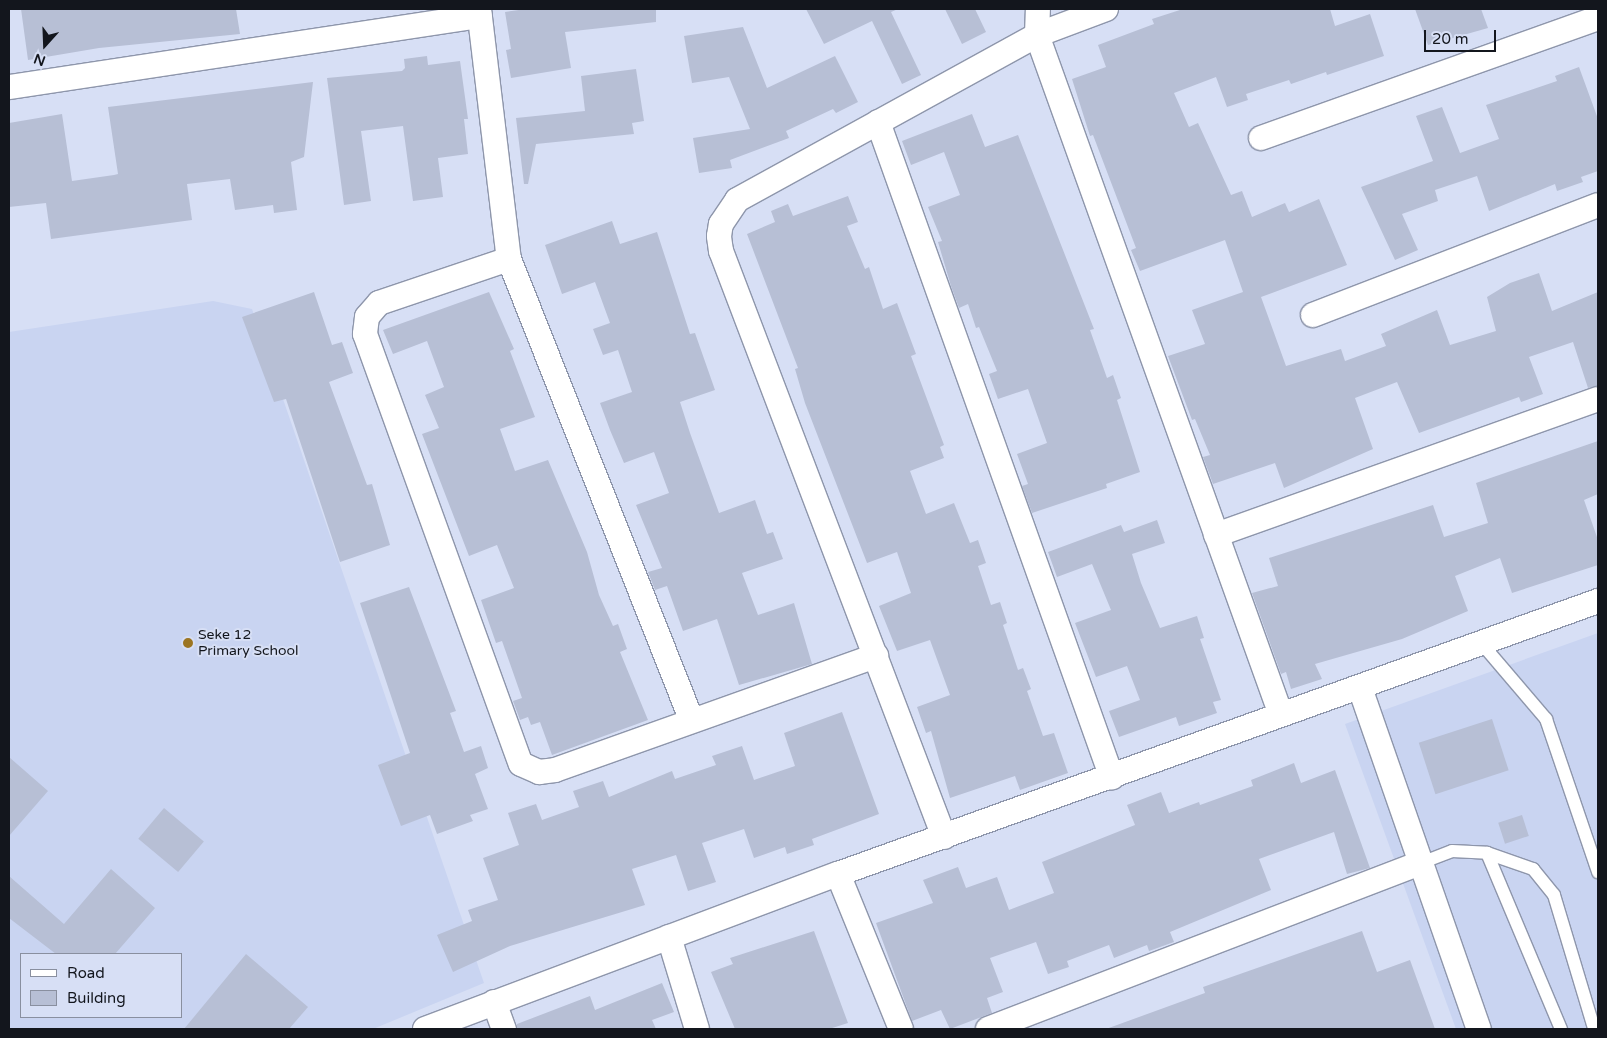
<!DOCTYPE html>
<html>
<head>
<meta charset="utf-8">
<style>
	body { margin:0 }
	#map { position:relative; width:1607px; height:1038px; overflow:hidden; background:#d7dff5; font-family:"Varela Round",sans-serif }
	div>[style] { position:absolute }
	.built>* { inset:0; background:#c9d4f1 }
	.building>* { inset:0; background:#b7bfd5; transform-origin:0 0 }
	.roads { filter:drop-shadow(1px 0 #8e96ab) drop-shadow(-1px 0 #8e96ab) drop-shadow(0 1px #8e96ab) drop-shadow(0 -1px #8e96ab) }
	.lane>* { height:12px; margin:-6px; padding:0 6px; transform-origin:6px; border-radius:6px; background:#fff }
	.street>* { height:24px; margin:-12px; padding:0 12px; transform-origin:12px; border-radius:12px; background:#fff }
	.dots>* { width:14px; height:14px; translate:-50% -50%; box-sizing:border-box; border:2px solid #d7dff5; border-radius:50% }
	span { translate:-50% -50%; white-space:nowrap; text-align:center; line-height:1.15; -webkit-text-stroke:4px #d7dff5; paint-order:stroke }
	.poi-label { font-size:14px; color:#13161d }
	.left { translate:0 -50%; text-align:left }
	.frame { position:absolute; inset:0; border:10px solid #13161d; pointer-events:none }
	.legend { position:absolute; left:20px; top:953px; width:162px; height:65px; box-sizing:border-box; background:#d7dff5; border:1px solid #898f9f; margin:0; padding:6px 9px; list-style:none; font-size:15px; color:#13161d }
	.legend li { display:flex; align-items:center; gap:10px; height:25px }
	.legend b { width:25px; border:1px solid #898f9f }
	.north { position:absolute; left:20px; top:20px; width:50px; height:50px; -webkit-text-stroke:4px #d7dff5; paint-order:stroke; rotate:200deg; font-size:14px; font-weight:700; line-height:20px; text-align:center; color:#13161d }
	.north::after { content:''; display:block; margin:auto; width:18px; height:22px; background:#13161d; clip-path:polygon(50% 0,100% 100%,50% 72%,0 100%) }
	.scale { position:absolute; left:1424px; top:30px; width:72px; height:22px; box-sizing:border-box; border:2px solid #13161d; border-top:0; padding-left:6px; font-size:15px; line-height:18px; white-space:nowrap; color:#13161d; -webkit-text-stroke:4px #d7dff5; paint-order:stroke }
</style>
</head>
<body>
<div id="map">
	<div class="built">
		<i style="clip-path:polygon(evenodd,213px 301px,252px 309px,484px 983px,373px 1029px,9px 1029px,9px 332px,213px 301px,21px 954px,181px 954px,181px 1017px,21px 1017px,21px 954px)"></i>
		<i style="clip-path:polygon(1598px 633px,1598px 1029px,1456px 1029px,1345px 724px)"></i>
	</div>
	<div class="building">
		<i style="clip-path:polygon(21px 9px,236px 9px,240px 34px,99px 48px,28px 60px)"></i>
		<i style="clip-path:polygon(526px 9px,656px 9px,656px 22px,565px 32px,571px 68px,511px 78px,506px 50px,511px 49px,505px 12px)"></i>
		<i style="clip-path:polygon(806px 9px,898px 9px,891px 12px,921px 75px,902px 84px,872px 21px,824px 44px)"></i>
		<i style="clip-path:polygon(945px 9px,975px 9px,986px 32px,962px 44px)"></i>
		<i style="clip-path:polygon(1183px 9px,1330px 9px,1335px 26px,1370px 14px,1384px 56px,1327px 75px,1326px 72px,1291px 84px,1289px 80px,1246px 94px,1248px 100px,1227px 107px,1216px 77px,1174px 93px,1189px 127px,1198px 123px,1231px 195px,1242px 191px,1252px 217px,1285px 203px,1289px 212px,1319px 199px,1347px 265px,1261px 297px,1286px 366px,1341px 349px,1345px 361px,1386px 346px,1381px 334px,1437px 310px,1450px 345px,1496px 331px,1487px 297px,1510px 283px,1539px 273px,1552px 311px,1598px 292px,1598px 386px,1588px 388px,1573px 342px,1529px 357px,1543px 394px,1521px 402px,1519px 397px,1419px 433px,1397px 382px,1355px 398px,1373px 449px,1284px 488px,1275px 463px,1213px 484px,1203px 457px,1210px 455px,1195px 419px,1192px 420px,1168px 356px,1205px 344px,1192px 310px,1243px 292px,1225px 240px,1140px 271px,1131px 250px,1136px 248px,1093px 135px,1090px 136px,1072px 79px,1106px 67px,1098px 45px,1154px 24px,1152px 19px)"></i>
		<i style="clip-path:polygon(1415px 9px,1481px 9px,1488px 28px,1428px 45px)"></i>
		<i style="clip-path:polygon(743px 27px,767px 88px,835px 56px,858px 102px,836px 113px,833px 109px,786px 131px,789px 138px,730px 160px,732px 168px,699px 173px,693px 138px,750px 129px,729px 77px,692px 83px,684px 36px)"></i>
		<i style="clip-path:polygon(427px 56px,428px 65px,460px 61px,468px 119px,464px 119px,468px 154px,438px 158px,443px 197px,413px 201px,403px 126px,361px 131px,371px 201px,344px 205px,327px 78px,402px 71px,405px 68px,404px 59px)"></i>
		<i style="clip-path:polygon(1579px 67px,1598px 119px,1598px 171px,1581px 177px,1583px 182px,1557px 191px,1555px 184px,1489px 211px,1477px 176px,1435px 190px,1438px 201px,1402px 214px,1418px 250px,1395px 260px,1361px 187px,1433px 161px,1416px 116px,1442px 107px,1460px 153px,1499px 139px,1486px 105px,1557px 81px,1555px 76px)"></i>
		<i style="clip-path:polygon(636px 69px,644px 121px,632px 123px,634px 134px,536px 144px,528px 184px,524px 184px,516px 118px,585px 111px,581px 76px)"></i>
		<i style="clip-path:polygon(313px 82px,304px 157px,291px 162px,297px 210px,274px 213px,273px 205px,235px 210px,230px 179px,187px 184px,192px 220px,51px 239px,46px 203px,9px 207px,9px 123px,62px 114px,72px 181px,114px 175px,118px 174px,108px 107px)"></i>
		<i style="clip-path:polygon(972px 114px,985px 147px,1018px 135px,1094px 329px,1090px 330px,1107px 378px,1113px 375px,1121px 398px,1117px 400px,1140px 472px,1106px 484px,1107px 488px,1032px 513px,1022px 486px,1028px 484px,1017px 454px,1047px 443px,1028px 389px,998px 399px,989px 374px,997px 371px,979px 327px,976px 328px,968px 304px,959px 308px,951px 286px,938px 242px,942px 241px,928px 207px,960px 195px,944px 152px,911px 165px,902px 141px)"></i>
		<i style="clip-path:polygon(848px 196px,858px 222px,847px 226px,865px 269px,869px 267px,883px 309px,897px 303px,916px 354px,911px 356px,944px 445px,940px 447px,944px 458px,910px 471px,926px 514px,954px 503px,970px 543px,978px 540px,986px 563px,978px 566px,991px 605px,1000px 602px,1007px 623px,1003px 625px,1018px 670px,1023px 668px,1031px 689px,1027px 691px,1043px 736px,1054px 733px,1068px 773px,1020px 790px,1015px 776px,950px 798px,931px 731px,926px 733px,917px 707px,950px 695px,930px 640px,897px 651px,879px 606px,911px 593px,897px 552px,867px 563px,805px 403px,795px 369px,798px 368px,747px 234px,775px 222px,771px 211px,788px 204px,793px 216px)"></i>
		<i style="clip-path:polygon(612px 221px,620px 244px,657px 232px,690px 334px,695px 333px,715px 390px,680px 402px,690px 433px,719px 513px,755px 500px,767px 534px,773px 532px,783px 559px,742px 573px,758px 615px,794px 603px,812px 664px,739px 685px,717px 619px,683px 631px,667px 586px,655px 590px,648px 572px,662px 568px,636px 505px,669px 493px,654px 452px,624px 463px,610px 430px,600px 403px,632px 392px,618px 350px,603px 355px,593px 329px,610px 323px,595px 282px,562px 294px,545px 245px)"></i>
		<i style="clip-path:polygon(314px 292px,332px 345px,342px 342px,353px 373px,329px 382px,367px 485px,372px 484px,390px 545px,340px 562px,286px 399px,274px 402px,242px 317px)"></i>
		<i style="clip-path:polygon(489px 292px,514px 349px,510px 351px,535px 417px,500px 429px,515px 471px,548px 460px,587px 552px,599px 595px,613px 626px,618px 624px,627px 649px,620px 652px,648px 720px,552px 755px,540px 722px,531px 725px,528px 717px,520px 720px,513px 701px,522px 698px,502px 641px,496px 643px,481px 600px,514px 588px,497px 545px,469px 556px,422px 434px,439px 428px,425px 395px,444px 387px,427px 341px,393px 354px,383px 330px)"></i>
		<i style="clip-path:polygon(1598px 441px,1598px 494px,1584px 500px,1598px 540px,1598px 565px,1512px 593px,1500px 558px,1455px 576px,1468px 611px,1402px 639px,1315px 664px,1322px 679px,1291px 689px,1286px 672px,1281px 674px,1252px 593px,1278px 586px,1269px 558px,1433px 505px,1444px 537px,1488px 523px,1476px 483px)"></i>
		<i style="clip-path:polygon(1157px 520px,1165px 543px,1132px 554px,1141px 583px,1160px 628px,1197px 616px,1204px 638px,1200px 639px,1221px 700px,1213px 702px,1217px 713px,1179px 726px,1176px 717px,1119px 737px,1109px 711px,1140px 700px,1127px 666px,1096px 677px,1075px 623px,1111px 610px,1092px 564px,1057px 577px,1048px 552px,1121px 525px,1124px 532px)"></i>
		<i style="clip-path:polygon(409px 587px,456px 711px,450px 713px,464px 752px,481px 746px,488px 768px,475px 774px,488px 809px,470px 815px,473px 821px,437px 834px,430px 815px,401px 826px,378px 765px,410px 753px,360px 603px)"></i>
		<i style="clip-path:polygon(842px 712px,879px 814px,812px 839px,814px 845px,787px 854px,785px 847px,754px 858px,744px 829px,702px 843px,716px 882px,688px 891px,676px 855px,632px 869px,645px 905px,510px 946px,453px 972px,437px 935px,472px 921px,468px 910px,498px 900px,483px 858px,519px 845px,508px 813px,536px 804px,542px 820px,579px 807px,573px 791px,603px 781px,609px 797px,672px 771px,675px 779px,716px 765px,712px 756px,742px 746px,754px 780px,795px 766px,784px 733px)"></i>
		<i style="left:1492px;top:719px;width:54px;height:77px;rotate:72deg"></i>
		<i style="clip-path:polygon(9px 757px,48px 791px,9px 836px)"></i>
		<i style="clip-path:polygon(1294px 763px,1301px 783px,1335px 770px,1370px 868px,1347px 874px,1334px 832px,1259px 859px,1271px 890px,1170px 932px,1174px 942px,1149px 951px,1147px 945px,1114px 958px,1109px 945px,1067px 961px,1069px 967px,1048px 974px,1036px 942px,990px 958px,1003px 992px,987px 998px,992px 1013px,950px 1029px,941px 1010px,912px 1021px,876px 923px,933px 903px,923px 880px,958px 867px,966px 888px,997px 877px,1009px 910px,1054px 893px,1042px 862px,1135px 825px,1127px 805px,1161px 792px,1169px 813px,1199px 802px,1200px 805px,1253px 786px,1251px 780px)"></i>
		<i style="left:164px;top:808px;width:52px;height:40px;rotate:40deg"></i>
		<i style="left:1522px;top:815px;width:22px;height:25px;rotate:72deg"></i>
		<i style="clip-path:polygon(111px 869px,155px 908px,115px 954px,56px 954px,9px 918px,9px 876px,64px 924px)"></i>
		<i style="clip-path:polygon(814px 931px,848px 1023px,829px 1029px,735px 1029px,711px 972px,733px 964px,730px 958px)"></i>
		<i style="clip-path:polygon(1362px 931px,1377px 972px,1410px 960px,1435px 1029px,1106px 1029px,1205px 993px,1203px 987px)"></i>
		<i style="clip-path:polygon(246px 954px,308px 1007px,289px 1029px,184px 1029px)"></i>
		<i style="clip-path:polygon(662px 983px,674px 1012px,652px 1020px,656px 1029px,517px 1029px,517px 1024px,590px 996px,595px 1010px)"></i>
	</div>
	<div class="roads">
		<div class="lane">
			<i style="left:1482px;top:644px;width:99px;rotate:49.5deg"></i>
			<i style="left:1546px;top:719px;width:162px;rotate:71.2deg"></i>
			<i style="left:1487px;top:853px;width:191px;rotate:67.2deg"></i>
			<i style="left:1421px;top:863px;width:33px;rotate:-21deg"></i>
			<i style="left:1452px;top:851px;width:35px;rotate:3deg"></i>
			<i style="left:1487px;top:853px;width:49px;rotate:19.2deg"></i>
			<i style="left:1533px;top:869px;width:33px;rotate:51deg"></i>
			<i style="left:1554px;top:895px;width:139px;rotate:73.3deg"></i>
		</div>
		<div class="street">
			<i style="left:479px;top:9px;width:252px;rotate:83.2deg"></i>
			<i style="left:509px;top:259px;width:495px;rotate:68.4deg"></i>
			<i style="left:1106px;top:9px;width:74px;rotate:159.4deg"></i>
			<i style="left:1037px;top:35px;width:722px;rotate:70.26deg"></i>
			<i style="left:9px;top:87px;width:476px;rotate:-8.6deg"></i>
			<i style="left:878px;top:122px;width:696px;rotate:70.37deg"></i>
			<i style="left:1261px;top:138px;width:358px;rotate:-19.6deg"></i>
			<i style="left:509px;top:259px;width:137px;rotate:161.3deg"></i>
			<i style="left:379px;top:303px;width:18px;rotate:131deg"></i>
			<i style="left:367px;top:317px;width:17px;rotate:97deg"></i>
			<i style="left:365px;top:334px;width:457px;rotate:70.1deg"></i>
			<i style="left:521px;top:764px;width:20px;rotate:24deg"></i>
			<i style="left:539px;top:772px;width:16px;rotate:-7deg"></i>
			<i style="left:555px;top:770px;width:341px;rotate:-19.6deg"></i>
			<i style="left:1313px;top:315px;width:305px;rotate:-21.1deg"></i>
			<i style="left:1216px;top:535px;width:405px;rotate:-19.6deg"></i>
			<i style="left:1360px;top:688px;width:361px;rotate:70.8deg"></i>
			<i style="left:944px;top:837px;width:627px;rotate:-110.83deg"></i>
			<i style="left:721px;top:251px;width:15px;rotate:-98deg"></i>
			<i style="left:719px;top:236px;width:12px;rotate:-81deg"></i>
			<i style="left:721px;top:224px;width:29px;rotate:-56deg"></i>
			<i style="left:737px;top:200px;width:342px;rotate:-28.8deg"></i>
			<i style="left:1037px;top:35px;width:26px;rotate:-88deg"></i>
			<i style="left:838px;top:874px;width:167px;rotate:67.9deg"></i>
			<i style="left:669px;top:937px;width:96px;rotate:73.1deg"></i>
			<i style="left:494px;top:1002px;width:29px;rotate:70deg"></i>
			<i style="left:425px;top:1029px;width:441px;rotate:-20.6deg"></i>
			<i style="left:838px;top:874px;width:808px;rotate:-19.76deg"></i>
			<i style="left:988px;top:1029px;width:464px;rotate:-21deg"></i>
		</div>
	</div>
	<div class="dots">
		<i style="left:188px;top:643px;background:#9c7522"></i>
	</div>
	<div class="poi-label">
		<span class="left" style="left:198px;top:643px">Seke 12<br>Primary School</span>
	</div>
	<div class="frame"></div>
	<ul class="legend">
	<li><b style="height:6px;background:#fff"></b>Road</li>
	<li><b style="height:14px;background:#b7bfd5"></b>Building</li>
	</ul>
	<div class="north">N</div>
	<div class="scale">20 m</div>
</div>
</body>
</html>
